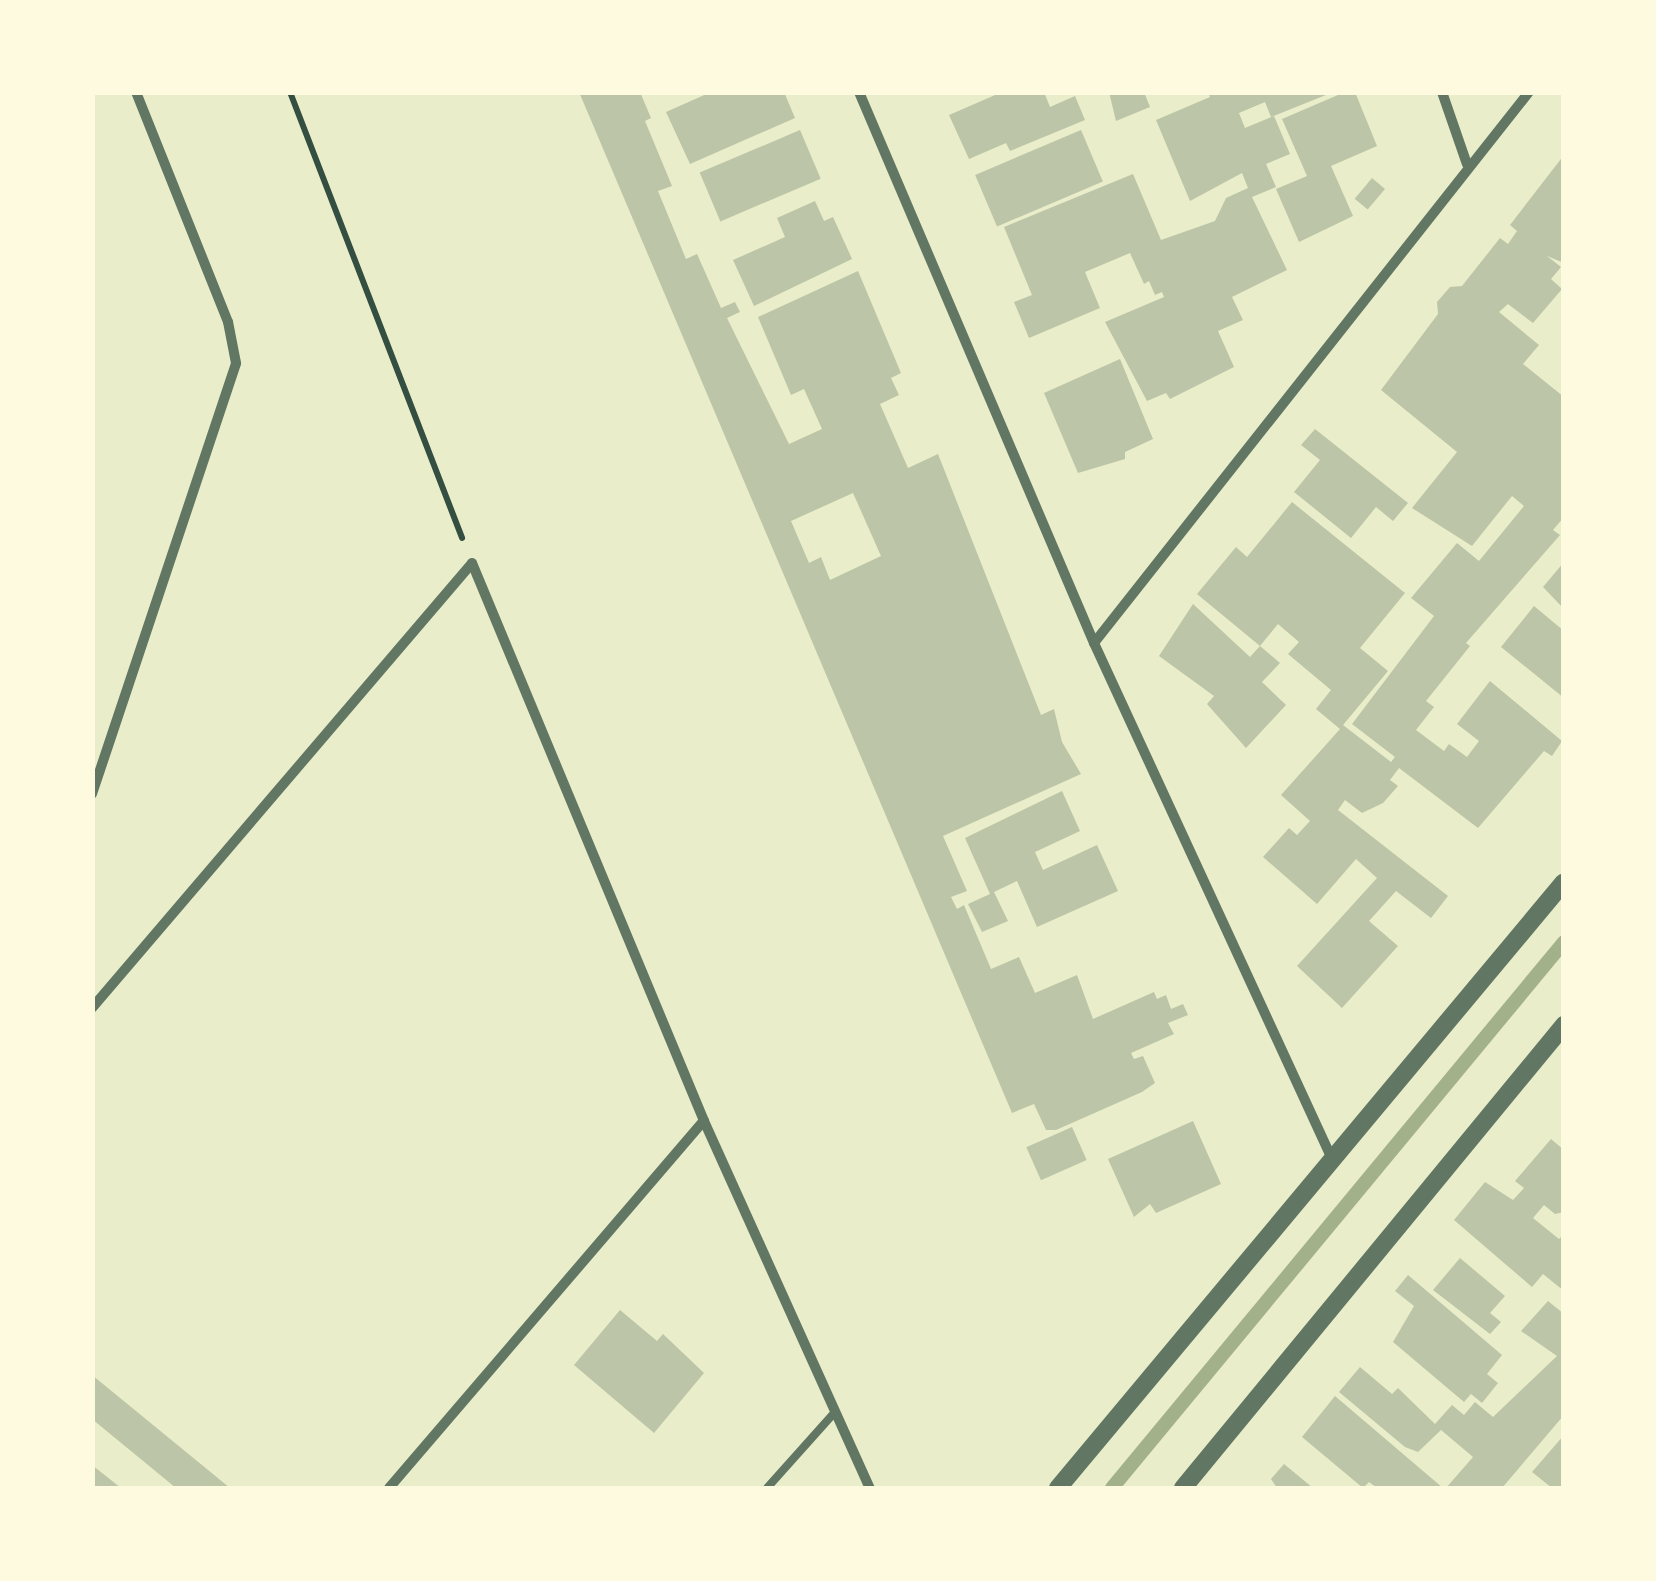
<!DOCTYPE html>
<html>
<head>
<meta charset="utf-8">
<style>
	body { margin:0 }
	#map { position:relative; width:1656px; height:1581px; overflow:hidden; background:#e9edc9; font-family:"Space Grotesk",sans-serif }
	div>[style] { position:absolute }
	.stream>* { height:14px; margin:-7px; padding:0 7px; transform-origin:7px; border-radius:7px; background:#a3b18a }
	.building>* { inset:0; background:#bcc5a7; transform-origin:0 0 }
	.path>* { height:6px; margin:-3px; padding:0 3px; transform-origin:3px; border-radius:3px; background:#344e41 }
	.service>* { height:8px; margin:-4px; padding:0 4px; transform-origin:4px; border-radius:4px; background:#617663 }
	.minor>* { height:10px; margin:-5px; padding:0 5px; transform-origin:5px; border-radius:5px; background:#617663 }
	.tertiary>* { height:18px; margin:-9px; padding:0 9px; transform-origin:9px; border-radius:9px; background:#617663 }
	span { translate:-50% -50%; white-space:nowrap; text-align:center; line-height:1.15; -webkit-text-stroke:10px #fefae0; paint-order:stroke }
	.frame { position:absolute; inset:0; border:95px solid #fefae0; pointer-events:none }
</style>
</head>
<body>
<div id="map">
	<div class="stream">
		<i style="left:1112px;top:1488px;width:709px;rotate:-50.38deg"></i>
	</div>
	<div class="building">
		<i style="clip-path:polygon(evenodd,579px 92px,640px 92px,651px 118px,645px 121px,672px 186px,658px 191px,686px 259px,697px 254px,721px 308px,735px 302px,740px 312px,727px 318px,789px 444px,822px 429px,804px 389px,791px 395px,758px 317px,858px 271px,901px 373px,891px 378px,899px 395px,880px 404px,908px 468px,938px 454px,1041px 715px,1054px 709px,1062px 742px,1081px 774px,943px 836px,967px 891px,951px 897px,957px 909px,964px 905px,991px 969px,1019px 957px,1035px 993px,1077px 975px,1093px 1019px,1154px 992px,1157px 999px,1166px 995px,1171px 1009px,1183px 1004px,1188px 1015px,1168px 1023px,1174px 1034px,1131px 1053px,1134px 1059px,1143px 1056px,1155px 1083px,1142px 1092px,1056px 1130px,1046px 1130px,1034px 1104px,1012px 1113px,579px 92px,853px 493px,881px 556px,830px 580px,821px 557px,809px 563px,791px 521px,853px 493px)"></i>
		<i style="clip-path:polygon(711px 92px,784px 92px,795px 118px,690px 164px,666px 112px)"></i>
		<i style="clip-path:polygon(1002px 92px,1044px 92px,1050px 107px,1075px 96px,1085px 120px,1010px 151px,1006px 143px,969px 159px,949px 115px)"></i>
		<i style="clip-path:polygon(1109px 92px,1144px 92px,1150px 107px,1116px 121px)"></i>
		<i style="clip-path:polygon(1208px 92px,1331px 93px,1271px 117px,1265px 102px,1239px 113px,1245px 128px,1274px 116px,1290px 154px,1266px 164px,1276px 187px,1252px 197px,1287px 270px,1232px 297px,1243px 320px,1218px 331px,1234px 367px,1170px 399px,1166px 393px,1147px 401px,1105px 322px,1164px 297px,1162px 292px,1155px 295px,1149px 281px,1144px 284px,1130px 253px,1085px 272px,1100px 308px,1029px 338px,1014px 302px,1032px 295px,1004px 227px,1133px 174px,1161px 240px,1215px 221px,1226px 198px,1248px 188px,1242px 173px,1190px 201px,1156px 120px,1210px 97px)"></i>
		<i style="clip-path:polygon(1345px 92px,1355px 92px,1377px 146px,1331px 166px,1353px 216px,1299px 242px,1276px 189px,1307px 176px,1282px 119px)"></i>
		<i style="left:800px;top:130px;width:53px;height:109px;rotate:67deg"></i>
		<i style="left:1081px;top:130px;width:56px;height:115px;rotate:67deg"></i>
		<i style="clip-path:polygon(1564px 155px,1564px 263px,1547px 256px,1561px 267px,1551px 279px,1562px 289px,1533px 323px,1508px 304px,1499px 312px,1539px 345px,1523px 364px,1564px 397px,1564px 517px,1553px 530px,1560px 535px,1466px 643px,1470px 646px,1426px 701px,1434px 707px,1416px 730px,1444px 751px,1449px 744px,1467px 757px,1479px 741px,1457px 724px,1490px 681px,1562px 741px,1552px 756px,1544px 751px,1478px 828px,1399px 768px,1390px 780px,1398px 786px,1383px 803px,1362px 813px,1345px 800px,1338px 810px,1448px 896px,1431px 918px,1396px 891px,1369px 921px,1398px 946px,1342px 1008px,1297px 966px,1377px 878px,1356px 859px,1317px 904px,1263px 857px,1289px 828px,1297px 835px,1310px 821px,1281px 795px,1340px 729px,1316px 709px,1331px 690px,1288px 654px,1299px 642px,1278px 624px,1260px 646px,1197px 594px,1236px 547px,1247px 557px,1292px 502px,1405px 593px,1360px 648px,1388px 671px,1343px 725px,1391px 762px,1395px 757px,1352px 724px,1434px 616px,1411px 598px,1457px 543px,1479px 561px,1524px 506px,1512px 496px,1472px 546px,1412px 508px,1457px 452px,1381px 390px,1438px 314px,1437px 302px,1450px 287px,1462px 286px,1500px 238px,1508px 244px,1517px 231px,1510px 225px)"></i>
		<i style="left:1372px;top:178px;width:17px;height:27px;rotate:40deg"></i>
		<i style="clip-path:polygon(815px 201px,824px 221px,833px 217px,852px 259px,754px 306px,733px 260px,785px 237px,777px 218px)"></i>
		<i style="clip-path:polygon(1120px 359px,1153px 439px,1125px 452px,1125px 459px,1078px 473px,1044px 393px)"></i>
		<i style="clip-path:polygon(1315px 429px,1408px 503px,1393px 521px,1376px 507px,1351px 538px,1294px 492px,1320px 460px,1301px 445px)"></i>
		<i style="clip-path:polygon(1564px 562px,1564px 609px,1543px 587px)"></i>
		<i style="clip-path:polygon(1193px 604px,1250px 657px,1260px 646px,1280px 663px,1262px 682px,1286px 705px,1246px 748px,1207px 704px,1214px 696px,1159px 656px)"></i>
		<i style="clip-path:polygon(1534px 606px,1564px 631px,1564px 698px,1501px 647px)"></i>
		<i style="clip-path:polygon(1062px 791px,1080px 831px,1035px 852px,1043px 870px,1097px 845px,1118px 891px,1037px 927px,1017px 881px,994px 892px,1008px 921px,982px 932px,968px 904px,990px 894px,965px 838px)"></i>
		<i style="clip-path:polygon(1193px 1121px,1221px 1184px,1156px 1213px,1150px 1204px,1134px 1217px,1108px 1159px)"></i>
		<i style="left:1072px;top:1127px;width:36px;height:50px;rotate:66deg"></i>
		<i style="clip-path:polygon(1551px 1139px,1564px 1150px,1564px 1212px,1555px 1214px,1544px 1205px,1533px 1218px,1559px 1239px,1564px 1234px,1564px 1291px,1543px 1274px,1532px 1287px,1454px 1220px,1485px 1182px,1513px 1200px,1524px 1188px,1515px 1181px)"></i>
		<i style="clip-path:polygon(1460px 1258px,1505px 1296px,1490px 1313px,1501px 1322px,1490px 1334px,1433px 1290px)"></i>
		<i style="clip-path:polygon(1408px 1275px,1502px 1355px,1487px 1374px,1498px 1383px,1482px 1403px,1471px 1394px,1464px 1402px,1393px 1342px,1414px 1306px,1395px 1291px)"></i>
		<i style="clip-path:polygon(1548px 1301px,1564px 1314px,1564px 1415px,1502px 1488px,1446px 1488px,1473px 1457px,1441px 1430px,1418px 1452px,1405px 1447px,1339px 1392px,1360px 1367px,1392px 1394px,1398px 1388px,1435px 1424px,1452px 1405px,1464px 1415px,1475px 1402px,1493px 1417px,1557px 1356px,1521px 1331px)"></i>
		<i style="clip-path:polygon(620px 1310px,657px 1341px,663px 1334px,704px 1373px,654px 1433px,574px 1365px)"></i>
		<i style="clip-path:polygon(92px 1375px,230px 1488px,176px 1488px,92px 1419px)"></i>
		<i style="clip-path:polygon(1335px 1396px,1443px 1488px,1377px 1488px,1369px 1482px,1363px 1488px,1302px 1437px)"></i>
		<i style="clip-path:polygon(1564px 1435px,1564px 1488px,1552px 1488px,1532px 1472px)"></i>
		<i style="clip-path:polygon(1284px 1464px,1313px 1488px,1277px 1488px,1271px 1479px)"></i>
		<i style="clip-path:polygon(92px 1465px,121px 1488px,92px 1488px)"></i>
	</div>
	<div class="path">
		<i style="left:290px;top:92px;width:478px;rotate:68.9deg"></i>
	</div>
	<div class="service">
		<i style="left:767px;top:1488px;width:102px;rotate:-48.2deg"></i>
	</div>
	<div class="minor">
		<i style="left:859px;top:92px;width:599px;rotate:66.9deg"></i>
		<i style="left:1094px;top:643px;width:570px;rotate:65.23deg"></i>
		<i style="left:1442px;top:92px;width:76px;rotate:70.9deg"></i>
		<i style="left:1094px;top:643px;width:702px;rotate:-51.71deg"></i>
		<i style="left:92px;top:794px;width:454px;rotate:-71.5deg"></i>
		<i style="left:236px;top:363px;width:42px;rotate:-101deg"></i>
		<i style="left:228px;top:322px;width:248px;rotate:-111.8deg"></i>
		<i style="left:92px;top:1008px;width:585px;rotate:-49.5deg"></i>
		<i style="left:472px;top:563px;width:604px;rotate:67.42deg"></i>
		<i style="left:704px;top:1121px;width:403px;rotate:65.7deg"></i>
		<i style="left:389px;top:1488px;width:484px;rotate:-49.4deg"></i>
	</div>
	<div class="tertiary">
		<i style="left:1058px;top:1488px;width:789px;rotate:-50.14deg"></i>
		<i style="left:1183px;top:1488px;width:600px;rotate:-50.55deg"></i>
	</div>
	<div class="frame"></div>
</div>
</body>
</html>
